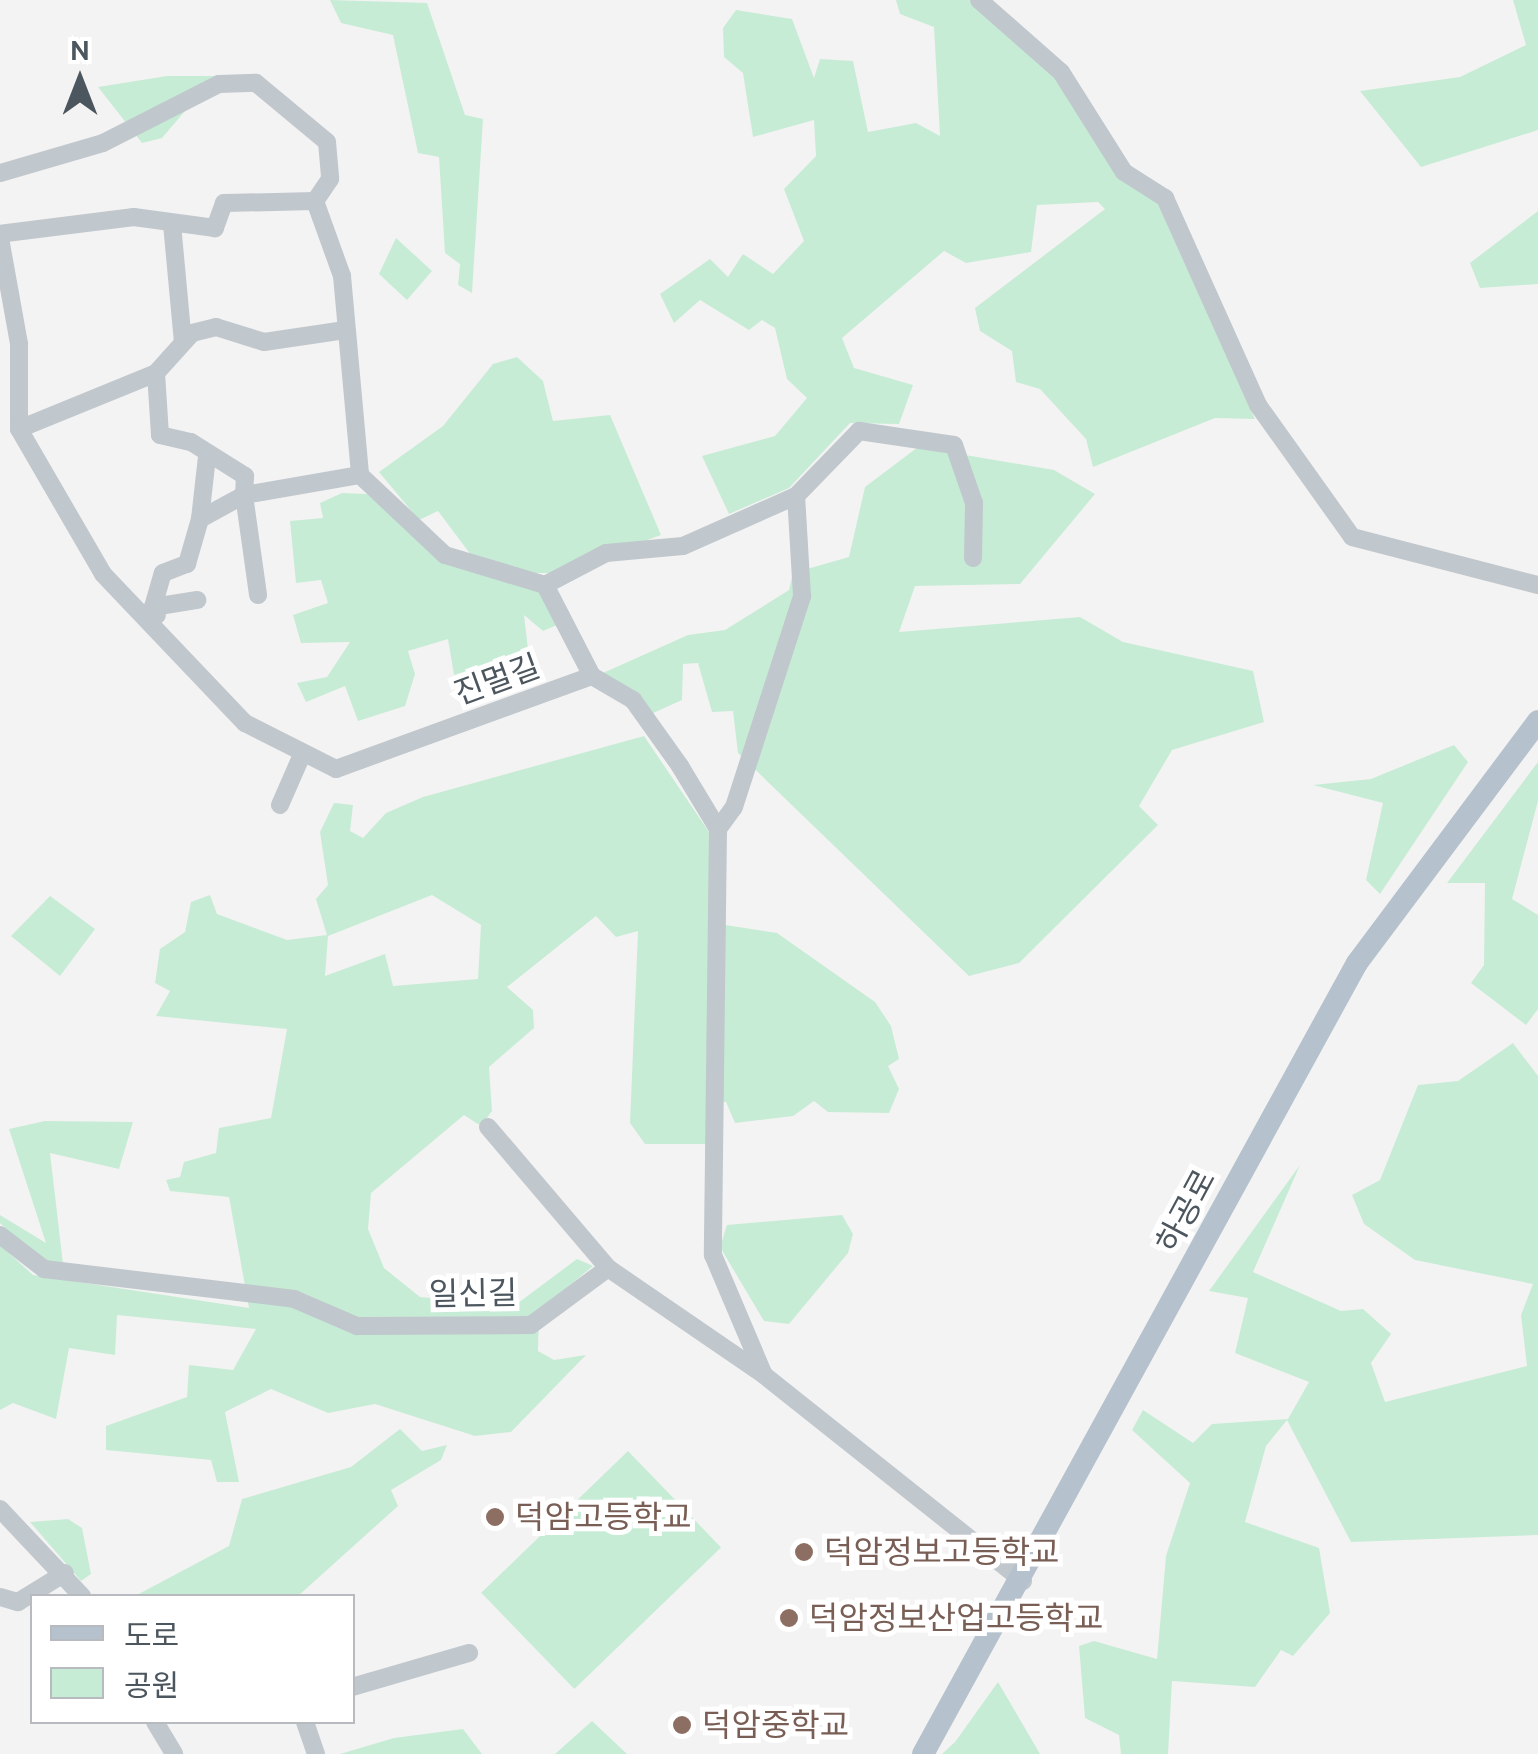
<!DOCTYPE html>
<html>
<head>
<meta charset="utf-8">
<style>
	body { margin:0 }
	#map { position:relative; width:1538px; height:1754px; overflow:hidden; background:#f4f3f3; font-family:Cabin,"Noto Sans KR",sans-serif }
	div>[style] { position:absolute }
	.green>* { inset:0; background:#c7ecd5; transform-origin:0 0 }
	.minor>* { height:18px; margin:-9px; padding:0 9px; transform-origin:9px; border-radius:9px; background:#c0c7cd }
	.major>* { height:22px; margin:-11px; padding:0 11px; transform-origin:11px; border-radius:11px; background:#b5c2cd }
	.dots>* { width:28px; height:28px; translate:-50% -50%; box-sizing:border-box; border:5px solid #fff; border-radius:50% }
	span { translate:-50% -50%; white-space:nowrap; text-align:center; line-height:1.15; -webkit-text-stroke:10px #fff; paint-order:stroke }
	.street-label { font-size:32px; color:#4c565e }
	.education-label { font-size:32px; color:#785e54 }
	.left { translate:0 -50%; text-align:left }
	.legend { position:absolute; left:30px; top:1594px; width:325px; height:130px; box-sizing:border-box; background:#fff; border:2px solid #b7bbbf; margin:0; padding:12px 18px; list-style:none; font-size:30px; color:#4c565e }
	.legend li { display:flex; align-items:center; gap:20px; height:50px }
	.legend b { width:50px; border:2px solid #b7bbbf }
	.north { position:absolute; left:30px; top:30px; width:100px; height:100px; -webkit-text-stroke:8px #fff; paint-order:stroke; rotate:0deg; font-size:28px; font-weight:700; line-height:40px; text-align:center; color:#4c565e }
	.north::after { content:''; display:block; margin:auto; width:35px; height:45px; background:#4c565e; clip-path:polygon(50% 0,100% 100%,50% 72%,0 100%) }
</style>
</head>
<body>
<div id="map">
	<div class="green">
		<i style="clip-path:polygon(330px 0,427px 3px,465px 115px,483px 119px,472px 293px,458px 285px,460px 264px,445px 253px,439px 157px,418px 153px,393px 35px,341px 23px)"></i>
		<i style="clip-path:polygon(896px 0,969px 0,1059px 82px,1158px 204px,1255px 419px,1215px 418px,1093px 467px,1086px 439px,1040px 389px,1016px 382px,1012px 351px,980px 331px,975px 308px,1105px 209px,1098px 202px,1037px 205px,1031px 252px,966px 263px,944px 251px,842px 338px,854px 368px,913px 385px,899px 424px,850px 423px,789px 488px,729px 514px,702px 456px,775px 436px,807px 398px,787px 379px,775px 328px,762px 320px,749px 330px,700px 300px,674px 323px,660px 294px,710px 259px,728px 277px,743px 254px,773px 274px,804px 241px,784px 189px,816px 156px,814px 120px,753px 137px,743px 73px,724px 57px,723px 28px,736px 10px,792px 19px,814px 78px,820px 59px,853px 61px,868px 132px,916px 123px,940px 136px,934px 27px,900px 14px)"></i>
		<i style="clip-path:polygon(1513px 0,1538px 0,1538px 130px,1421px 167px,1360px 91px,1460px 77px,1526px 45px)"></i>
		<i style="clip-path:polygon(167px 76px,215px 76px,162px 138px,142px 143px,98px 87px)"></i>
		<i style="clip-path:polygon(1538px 211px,1538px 284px,1480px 288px,1470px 263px)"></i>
		<i style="clip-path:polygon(396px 238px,432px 271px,407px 300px,379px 274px)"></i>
		<i style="clip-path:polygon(517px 357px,543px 381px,553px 421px,610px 415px,661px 535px,557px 573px,534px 573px,557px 625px,543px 631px,524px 615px,528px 649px,513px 656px,454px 675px,448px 639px,408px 651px,415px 674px,405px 706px,358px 721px,345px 686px,306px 702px,297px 683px,327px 677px,350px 642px,301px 643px,293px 615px,328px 603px,321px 580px,296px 583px,290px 521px,323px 518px,320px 503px,342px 493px,367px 494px,444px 560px,471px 555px,438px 511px,419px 520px,379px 472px,443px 426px,493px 364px)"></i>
		<i style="clip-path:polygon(918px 447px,1054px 470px,1095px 494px,1020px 584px,915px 586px,899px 632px,1080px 617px,1123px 642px,1253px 671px,1264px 722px,1172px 750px,1139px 806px,1158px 825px,1019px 963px,969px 976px,738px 753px,733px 711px,712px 712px,698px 663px,683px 664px,682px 700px,651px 714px,603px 673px,688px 635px,725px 630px,789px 590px,793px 573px,849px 557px,865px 487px)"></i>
		<i style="clip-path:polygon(evenodd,644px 736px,709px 832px,712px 923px,777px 933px,875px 1002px,891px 1026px,899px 1059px,888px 1066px,899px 1089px,889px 1113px,828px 1112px,814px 1101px,793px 1116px,735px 1123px,726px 1102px,706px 1102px,707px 1144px,645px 1144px,630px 1123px,638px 931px,616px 937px,596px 916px,507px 987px,533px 1010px,534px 1028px,489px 1067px,492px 1111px,481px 1126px,464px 1115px,371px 1193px,368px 1229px,384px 1268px,420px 1297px,514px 1306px,577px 1259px,593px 1266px,539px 1311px,538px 1351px,554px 1360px,586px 1355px,511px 1432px,475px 1436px,375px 1404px,328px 1413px,271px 1389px,225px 1412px,239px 1482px,217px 1482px,211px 1460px,106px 1450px,106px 1426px,187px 1397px,189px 1365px,233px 1370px,256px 1329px,117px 1315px,115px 1355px,69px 1348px,56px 1419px,13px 1403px,0 1410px,0 1245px,33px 1275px,249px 1308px,229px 1197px,170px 1191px,166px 1180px,180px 1177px,184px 1162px,216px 1153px,219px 1128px,271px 1118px,287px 1029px,156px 1016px,170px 991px,155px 983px,160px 949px,185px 932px,191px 902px,210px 895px,217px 914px,287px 940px,327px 935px,316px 899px,328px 885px,320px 832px,334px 803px,353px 805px,350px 831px,363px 838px,386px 813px,423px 797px,644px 736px,432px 895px,481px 925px,478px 979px,393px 986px,385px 954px,325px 976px,328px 936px,432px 895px)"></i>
		<i style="clip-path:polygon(1454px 745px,1468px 762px,1380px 894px,1366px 880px,1383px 803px,1313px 785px,1371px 779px)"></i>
		<i style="clip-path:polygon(1538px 762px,1538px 801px,1512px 899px,1538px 915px,1538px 1009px,1526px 1025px,1471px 983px,1484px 965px,1485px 883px,1447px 883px)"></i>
		<i style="clip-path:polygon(50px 896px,95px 929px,60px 976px,11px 936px)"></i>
		<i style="clip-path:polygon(1513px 1043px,1538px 1076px,1538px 1535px,1351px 1542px,1287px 1420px,1266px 1446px,1245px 1522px,1319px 1548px,1330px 1613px,1293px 1656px,1281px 1650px,1255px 1687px,1172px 1681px,1168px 1754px,1121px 1754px,1119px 1735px,1085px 1718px,1079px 1646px,1094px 1641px,1157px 1659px,1166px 1556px,1190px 1483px,1132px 1430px,1143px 1410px,1193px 1443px,1212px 1424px,1288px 1419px,1309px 1382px,1235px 1353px,1248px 1298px,1209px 1291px,1300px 1165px,1253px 1272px,1341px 1311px,1363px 1309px,1391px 1334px,1371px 1363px,1385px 1402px,1527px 1366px,1521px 1315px,1533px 1284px,1415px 1260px,1364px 1224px,1352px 1195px,1380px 1180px,1418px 1085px,1458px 1081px)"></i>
		<i style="clip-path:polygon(45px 1121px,133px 1122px,119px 1169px,50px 1153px,63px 1264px,45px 1267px,0 1223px,0 1215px,46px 1243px,9px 1129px)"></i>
		<i style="clip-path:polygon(842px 1215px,853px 1234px,848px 1253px,789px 1324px,764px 1321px,720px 1247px,727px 1225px)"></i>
		<i style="clip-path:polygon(400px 1429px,422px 1451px,447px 1445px,441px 1460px,391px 1490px,398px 1506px,298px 1596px,135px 1596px,229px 1546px,242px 1499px,351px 1467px)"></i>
		<i style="left:628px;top:1451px;width:134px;height:204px;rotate:46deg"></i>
		<i style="clip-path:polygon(68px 1519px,82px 1528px,91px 1574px,81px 1581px,30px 1522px)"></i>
		<i style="clip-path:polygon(998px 1682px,1040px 1754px,942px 1754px,955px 1742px)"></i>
		<i style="clip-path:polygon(592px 1721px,627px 1754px,555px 1754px)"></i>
		<i style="clip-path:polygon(463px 1729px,482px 1754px,340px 1754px,394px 1738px)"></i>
	</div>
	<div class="minor">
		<i style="left:979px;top:0;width:109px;rotate:41.3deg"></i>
		<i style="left:1061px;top:72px;width:118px;rotate:57.8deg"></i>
		<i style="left:1124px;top:172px;width:49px;rotate:32.4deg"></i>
		<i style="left:1165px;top:198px;width:227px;rotate:65.8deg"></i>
		<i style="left:1258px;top:405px;width:162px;rotate:54.5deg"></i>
		<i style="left:1352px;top:537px;width:192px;rotate:14.5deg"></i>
		<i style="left:0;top:173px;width:107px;rotate:-16.2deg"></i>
		<i style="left:103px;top:143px;width:130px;rotate:-27deg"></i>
		<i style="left:219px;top:84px;width:37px;rotate:-2deg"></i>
		<i style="left:256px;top:83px;width:92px;rotate:39.7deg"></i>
		<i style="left:327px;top:142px;width:37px;rotate:85deg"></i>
		<i style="left:330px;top:179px;width:27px;rotate:124deg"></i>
		<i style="left:315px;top:201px;width:91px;rotate:178.7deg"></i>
		<i style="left:224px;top:203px;width:27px;rotate:110deg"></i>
		<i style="left:215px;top:228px;width:82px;rotate:-172.3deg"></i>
		<i style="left:134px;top:217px;width:135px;rotate:172.8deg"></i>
		<i style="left:315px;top:201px;width:80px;rotate:70.2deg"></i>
		<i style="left:342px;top:276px;width:200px;rotate:84.8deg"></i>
		<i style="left:360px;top:475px;width:117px;rotate:43.3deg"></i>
		<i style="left:445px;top:555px;width:104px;rotate:16.7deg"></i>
		<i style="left:545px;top:585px;width:102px;rotate:62.7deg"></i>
		<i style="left:172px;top:224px;width:119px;rotate:84.7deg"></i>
		<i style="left:0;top:238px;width:108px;rotate:79.8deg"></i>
		<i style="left:19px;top:344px;width:85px;rotate:90deg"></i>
		<i style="left:19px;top:429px;width:168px;rotate:59.9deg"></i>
		<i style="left:103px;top:574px;width:206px;rotate:46.4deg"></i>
		<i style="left:245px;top:723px;width:102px;rotate:26.8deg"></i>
		<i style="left:336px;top:769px;width:272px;rotate:-20deg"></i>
		<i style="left:592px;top:676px;width:48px;rotate:30.3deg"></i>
		<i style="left:633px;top:700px;width:81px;rotate:54.5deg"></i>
		<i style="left:680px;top:766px;width:74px;rotate:58.9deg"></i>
		<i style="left:718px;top:829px;width:426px;rotate:90.7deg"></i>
		<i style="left:713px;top:1255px;width:130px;rotate:67deg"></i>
		<i style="left:156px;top:373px;width:62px;rotate:86.3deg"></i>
		<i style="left:160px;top:435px;width:32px;rotate:13deg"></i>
		<i style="left:191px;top:442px;width:64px;rotate:32.2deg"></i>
		<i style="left:245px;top:476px;width:19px;rotate:93deg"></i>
		<i style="left:244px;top:495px;width:118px;rotate:-9.8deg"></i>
		<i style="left:19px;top:429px;width:148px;rotate:-22.2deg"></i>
		<i style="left:156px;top:373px;width:54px;rotate:-48deg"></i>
		<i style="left:192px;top:333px;width:25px;rotate:-14deg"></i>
		<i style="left:216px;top:327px;width:50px;rotate:17.4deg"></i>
		<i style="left:264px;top:342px;width:82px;rotate:-8.4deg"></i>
		<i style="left:200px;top:519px;width:62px;rotate:-83.6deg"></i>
		<i style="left:545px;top:585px;width:69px;rotate:-27.7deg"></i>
		<i style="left:606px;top:553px;width:77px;rotate:-5.2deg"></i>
		<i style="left:683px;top:546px;width:124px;rotate:-23.9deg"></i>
		<i style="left:153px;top:607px;width:35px;rotate:-74deg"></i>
		<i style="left:163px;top:573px;width:26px;rotate:-21deg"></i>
		<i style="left:187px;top:564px;width:47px;rotate:-73.9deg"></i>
		<i style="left:200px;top:519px;width:50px;rotate:-28.6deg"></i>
		<i style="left:244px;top:495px;width:101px;rotate:82deg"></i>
		<i style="left:157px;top:615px;width:9px;rotate:-117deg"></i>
		<i style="left:153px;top:607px;width:45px;rotate:-9deg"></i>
		<i style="left:280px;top:805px;width:52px;rotate:-66.4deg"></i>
		<i style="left:718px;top:829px;width:27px;rotate:-54deg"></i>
		<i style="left:734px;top:807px;width:222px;rotate:-72.1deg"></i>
		<i style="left:802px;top:596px;width:100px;rotate:-93.4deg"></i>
		<i style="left:796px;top:496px;width:91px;rotate:-45.9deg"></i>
		<i style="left:859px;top:431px;width:96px;rotate:8.4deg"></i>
		<i style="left:954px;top:445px;width:61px;rotate:71deg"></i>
		<i style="left:974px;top:503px;width:55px;rotate:91deg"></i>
		<i style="left:488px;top:1127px;width:185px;rotate:49.6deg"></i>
		<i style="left:0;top:1235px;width:56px;rotate:37.7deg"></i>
		<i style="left:44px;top:1269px;width:252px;rotate:6.8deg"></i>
		<i style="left:294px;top:1299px;width:69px;rotate:23.2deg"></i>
		<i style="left:357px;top:1326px;width:174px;rotate:-0.3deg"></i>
		<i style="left:531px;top:1325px;width:96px;rotate:-36.5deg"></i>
		<i style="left:608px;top:1268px;width:189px;rotate:34.4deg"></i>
		<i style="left:764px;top:1375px;width:331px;rotate:38.5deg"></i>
		<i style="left:0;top:1509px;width:120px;rotate:46.7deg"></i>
		<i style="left:0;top:1597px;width:19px;rotate:16deg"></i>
		<i style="left:18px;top:1602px;width:55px;rotate:-31.7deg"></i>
		<i style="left:352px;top:1687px;width:122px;rotate:-16.2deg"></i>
		<i style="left:155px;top:1722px;width:37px;rotate:59deg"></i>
		<i style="left:305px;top:1722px;width:34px;rotate:71deg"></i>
	</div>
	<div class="major">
		<i style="left:923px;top:1754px;width:902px;rotate:-61.25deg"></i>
		<i style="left:1357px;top:963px;width:302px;rotate:-53.2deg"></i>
	</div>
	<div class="dots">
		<i style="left:495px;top:1517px;background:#8d6e63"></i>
		<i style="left:804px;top:1552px;background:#8d6e63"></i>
		<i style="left:789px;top:1618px;background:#8d6e63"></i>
		<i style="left:682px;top:1725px;background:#8d6e63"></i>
	</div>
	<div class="street-label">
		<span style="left:497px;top:680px;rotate:-20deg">진멀길</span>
		<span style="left:1186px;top:1211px;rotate:-62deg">하공로</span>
		<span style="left:473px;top:1294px;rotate:-1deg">일신길</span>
	</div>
	<div class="education-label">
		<span class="left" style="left:515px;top:1517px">덕암고등학교</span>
		<span class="left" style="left:824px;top:1552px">덕암정보고등학교</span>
		<span class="left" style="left:809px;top:1618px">덕암정보산업고등학교</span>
		<span class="left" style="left:702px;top:1725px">덕암중학교</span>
	</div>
	<ul class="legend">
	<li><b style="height:12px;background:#b5c2cd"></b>도로</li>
	<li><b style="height:28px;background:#c7ecd5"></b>공원</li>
	</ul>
	<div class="north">N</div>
</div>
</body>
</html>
